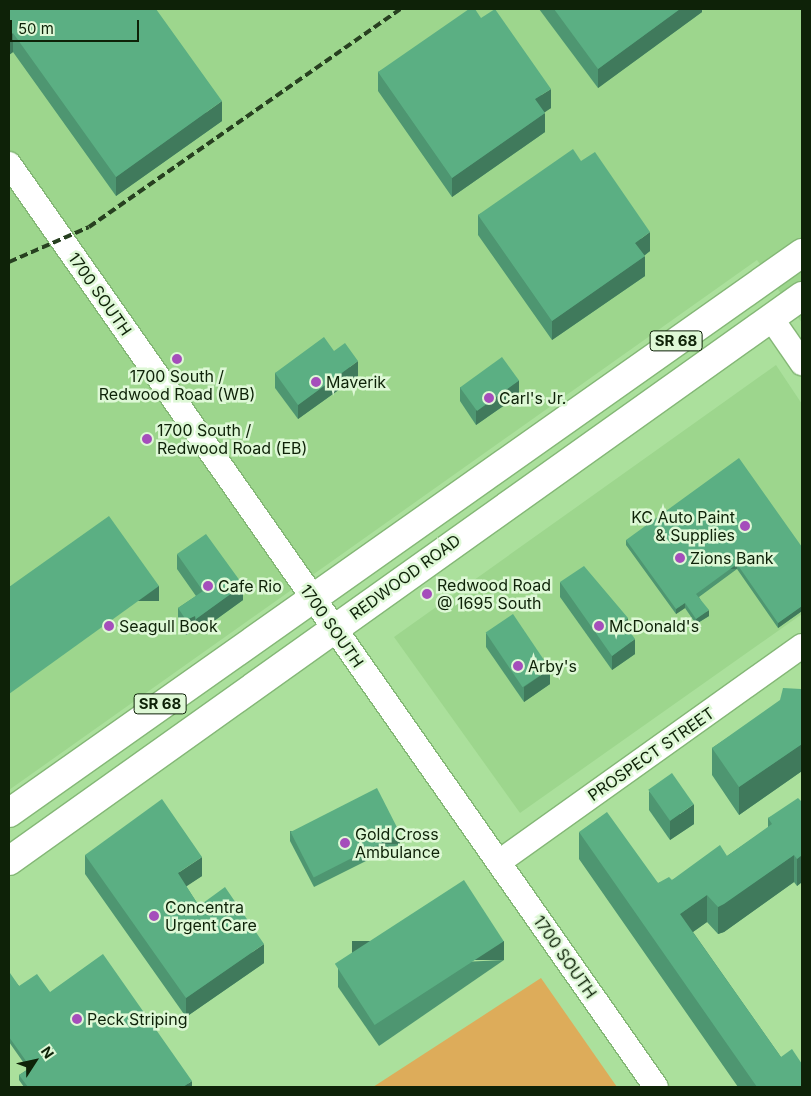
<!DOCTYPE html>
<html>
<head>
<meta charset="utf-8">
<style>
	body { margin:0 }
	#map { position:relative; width:811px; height:1096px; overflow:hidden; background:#abe09c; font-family:Inter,sans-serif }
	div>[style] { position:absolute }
	.built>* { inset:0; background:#9dd68d }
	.green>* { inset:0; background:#ddac5a }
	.roads { filter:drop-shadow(1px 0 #84b776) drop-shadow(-1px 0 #84b776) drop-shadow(0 1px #84b776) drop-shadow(0 -1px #84b776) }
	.minor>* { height:24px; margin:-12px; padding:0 12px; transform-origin:12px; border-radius:12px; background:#fff }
	.major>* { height:28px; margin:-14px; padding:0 14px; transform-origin:14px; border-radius:14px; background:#fff }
	.rail>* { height:4px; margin-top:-2px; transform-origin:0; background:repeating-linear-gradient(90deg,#274020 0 8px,transparent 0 12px) }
	.wall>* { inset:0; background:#4e9671 }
	.shaded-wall>* { inset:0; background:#407a5c; transform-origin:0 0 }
	.building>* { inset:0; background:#5baf83; transform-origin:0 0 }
	.dots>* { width:14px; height:14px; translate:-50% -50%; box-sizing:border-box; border:2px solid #def8d6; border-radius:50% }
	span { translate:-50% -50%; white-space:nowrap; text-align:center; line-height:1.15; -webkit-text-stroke:5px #def8d6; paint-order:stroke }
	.shield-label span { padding:1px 4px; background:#def8d6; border:1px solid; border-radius:4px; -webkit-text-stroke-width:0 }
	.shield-label { font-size:15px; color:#0e2208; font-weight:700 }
	.street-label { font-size:16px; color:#0e2208 }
	.poi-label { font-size:16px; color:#0e2208 }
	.left { translate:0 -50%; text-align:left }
	.right { translate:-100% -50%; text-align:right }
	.frame { position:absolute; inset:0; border:10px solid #0e2208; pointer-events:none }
	.north { position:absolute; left:10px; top:1036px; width:50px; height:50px; -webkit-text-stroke:4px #def8d6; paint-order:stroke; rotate:55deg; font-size:14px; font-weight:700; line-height:20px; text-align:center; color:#0e2208 }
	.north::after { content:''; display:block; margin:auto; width:18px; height:22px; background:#0e2208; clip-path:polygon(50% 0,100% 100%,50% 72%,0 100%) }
	.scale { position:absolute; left:10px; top:20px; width:129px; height:22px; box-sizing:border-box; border:2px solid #0e2208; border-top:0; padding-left:6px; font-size:15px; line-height:18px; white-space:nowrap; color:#0e2208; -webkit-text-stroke:4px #def8d6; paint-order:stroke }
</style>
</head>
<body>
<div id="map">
	<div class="built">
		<i style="clip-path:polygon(9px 9px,802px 9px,802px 323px,757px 260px,9px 790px)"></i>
		<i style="clip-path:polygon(776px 365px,802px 404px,802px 614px,520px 813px,394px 637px)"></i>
	</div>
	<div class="green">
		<i style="clip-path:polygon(541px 978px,617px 1087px,373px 1087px)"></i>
	</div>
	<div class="roads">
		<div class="minor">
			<i style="left:9px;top:164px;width:1127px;rotate:54.97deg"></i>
			<i style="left:771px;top:318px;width:55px;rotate:55.4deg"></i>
			<i style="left:499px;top:862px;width:372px;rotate:-35.5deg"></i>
		</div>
		<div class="major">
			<i style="left:9px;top:813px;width:971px;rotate:-35.23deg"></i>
			<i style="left:9px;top:861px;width:974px;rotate:-35.47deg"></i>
		</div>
	</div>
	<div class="rail">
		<i style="left:9px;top:262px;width:87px;rotate:-23.6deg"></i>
		<i style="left:89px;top:227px;width:380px;rotate:-35deg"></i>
	</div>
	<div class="wall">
		<i style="clip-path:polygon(9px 9px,222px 121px,116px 196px,13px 52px,9px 55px)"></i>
		<i style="clip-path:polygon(539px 9px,702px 9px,702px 12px,598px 88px)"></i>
		<i style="clip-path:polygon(481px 18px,551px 108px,544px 112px,545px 132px,452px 197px,378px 91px,378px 72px)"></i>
		<i style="clip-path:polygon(581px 161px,650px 251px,644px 256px,645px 276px,552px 340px,478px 235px,478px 215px)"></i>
		<i style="clip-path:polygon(334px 351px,358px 376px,298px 419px,275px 388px,275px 373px)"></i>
		<i style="clip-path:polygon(460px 387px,519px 395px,476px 425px,460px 401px)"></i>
		<i style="clip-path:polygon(626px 540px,802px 547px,802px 611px,778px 628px,737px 569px,699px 597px,709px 616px,696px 624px,685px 608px,676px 614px,626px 545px)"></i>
		<i style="clip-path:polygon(177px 554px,243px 600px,196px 634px,195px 630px,186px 635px,178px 623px,178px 608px,196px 596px,177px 569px)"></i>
		<i style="clip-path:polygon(560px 582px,628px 628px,635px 654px,612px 670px,560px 597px)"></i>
		<i style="clip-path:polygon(486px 633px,550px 684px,524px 702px,486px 647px)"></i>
		<i style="clip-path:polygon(802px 676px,802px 771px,739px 815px,712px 775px,712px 748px,801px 689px)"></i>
		<i style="clip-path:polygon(649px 791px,694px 824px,670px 840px,649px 810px)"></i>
		<i style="clip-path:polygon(802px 802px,802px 882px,797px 886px,794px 882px,724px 932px,718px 934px,707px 922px,693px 932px,802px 1087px,738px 1087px,579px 859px,579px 832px,658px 883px,672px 880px,727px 856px,768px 828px,768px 818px)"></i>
		<i style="clip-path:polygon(290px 831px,400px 844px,314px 887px,290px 841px)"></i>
		<i style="clip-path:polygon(85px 855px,202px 876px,186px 886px,199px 906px,264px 963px,186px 1017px,85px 874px)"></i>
		<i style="clip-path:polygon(504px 960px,379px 1046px,338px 987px,338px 968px)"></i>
		<i style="clip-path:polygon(9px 974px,19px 986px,50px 992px,192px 1086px,190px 1087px,24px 1087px,19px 1080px,19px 1075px,28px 1069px,9px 1042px)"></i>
	</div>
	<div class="shaded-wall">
		<i style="clip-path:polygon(680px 9px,702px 9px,702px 12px,598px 88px,598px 69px)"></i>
		<i style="clip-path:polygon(13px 33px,13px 52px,9px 55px,9px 36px)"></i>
		<i style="clip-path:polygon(551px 89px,551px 108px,535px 119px,535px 99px)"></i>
		<i style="clip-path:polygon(222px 101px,222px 121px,116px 196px,116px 177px)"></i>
		<i style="clip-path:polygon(545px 113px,545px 132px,452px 197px,452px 178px)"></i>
		<i style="clip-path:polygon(650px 232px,650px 251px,635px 262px,635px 243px)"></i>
		<i style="clip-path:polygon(645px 256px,645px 276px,552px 340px,552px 321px)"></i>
		<i style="clip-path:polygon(358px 361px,358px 376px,298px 419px,298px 405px)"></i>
		<i style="clip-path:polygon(519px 380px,519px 395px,476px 425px,476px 410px)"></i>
		<i style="left:737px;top:564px;width:5px;height:51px;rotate:90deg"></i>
		<i style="clip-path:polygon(243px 585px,243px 600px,196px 634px,196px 619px)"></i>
		<i style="left:159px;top:586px;width:15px;height:185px;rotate:90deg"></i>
		<i style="clip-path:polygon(685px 603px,685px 608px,676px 614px,676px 609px)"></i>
		<i style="clip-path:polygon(802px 606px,802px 611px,778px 628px,778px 623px)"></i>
		<i style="clip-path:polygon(709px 610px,709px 616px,696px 624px,696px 619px)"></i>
		<i style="clip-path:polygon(195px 616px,195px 630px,186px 635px,186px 620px)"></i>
		<i style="clip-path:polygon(628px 618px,628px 633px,623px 622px)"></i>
		<i style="clip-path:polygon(635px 639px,635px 654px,612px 670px,612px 656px)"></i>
		<i style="clip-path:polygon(550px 669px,550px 684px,524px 702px,524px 687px)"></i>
		<i style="clip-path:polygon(802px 744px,802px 771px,739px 815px,739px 787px)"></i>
		<i style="clip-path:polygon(694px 804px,694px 824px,670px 840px,670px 821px)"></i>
		<i style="left:400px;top:834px;width:10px;height:96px;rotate:90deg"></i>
		<i style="clip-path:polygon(794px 855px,794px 882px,724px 932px,718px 934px,718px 907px)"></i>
		<i style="clip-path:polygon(802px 855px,802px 882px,797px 886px,797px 859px)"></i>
		<i style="clip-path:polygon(202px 857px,202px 876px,178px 892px,178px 873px)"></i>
		<i style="clip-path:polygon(707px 895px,707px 922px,680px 941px,680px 914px)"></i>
		<i style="left:504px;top:941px;width:19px;height:152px;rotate:90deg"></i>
		<i style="clip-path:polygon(264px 944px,264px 963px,186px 1017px,186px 998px)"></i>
		<i style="clip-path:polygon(192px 1081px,192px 1086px,190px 1087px,183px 1087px)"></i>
	</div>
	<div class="building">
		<i style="clip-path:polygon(9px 9px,156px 9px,222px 101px,116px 177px,13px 33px,9px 36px)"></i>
		<i style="clip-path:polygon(469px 9px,475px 9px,481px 18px,495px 9px,551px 89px,535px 99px,545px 113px,452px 178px,378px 72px)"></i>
		<i style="clip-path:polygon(554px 9px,680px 9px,598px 69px)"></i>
		<i style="clip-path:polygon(573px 149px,581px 161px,595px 152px,650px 232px,635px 243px,645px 256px,552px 321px,478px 215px)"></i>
		<i style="clip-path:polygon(324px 337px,334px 351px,345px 343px,358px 361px,298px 405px,275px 373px)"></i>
		<i style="left:502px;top:357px;width:29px;height:52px;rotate:54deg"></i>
		<i style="clip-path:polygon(739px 458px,802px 547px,802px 606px,778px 623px,737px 564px,696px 594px,709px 610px,696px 619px,685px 603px,676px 609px,626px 540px)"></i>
		<i style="clip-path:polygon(109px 516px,159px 586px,9px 694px,9px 587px)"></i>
		<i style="clip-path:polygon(206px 534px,243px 585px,196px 619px,195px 616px,186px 620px,178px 608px,203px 591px,177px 554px)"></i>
		<i style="clip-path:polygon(584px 566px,628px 618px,623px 622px,635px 639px,612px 656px,560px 582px)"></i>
		<i style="left:513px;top:614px;width:66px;height:33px;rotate:56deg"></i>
		<i style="clip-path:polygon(802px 676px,802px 744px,739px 787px,712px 748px,780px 700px,783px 688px,801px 689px)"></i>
		<i style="left:672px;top:773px;width:38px;height:29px;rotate:55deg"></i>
		<i style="left:377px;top:788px;width:51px;height:97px;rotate:63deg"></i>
		<i style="clip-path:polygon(798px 798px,802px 802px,802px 855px,797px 859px,794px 855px,724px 904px,718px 907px,707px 895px,680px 914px,781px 1057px,792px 1049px,802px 1064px,802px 1087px,757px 1087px,579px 832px,607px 812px,658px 883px,669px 877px,672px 880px,720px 845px,727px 856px,772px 824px,768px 818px)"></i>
		<i style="clip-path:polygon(162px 799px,202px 857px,178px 873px,199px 906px,225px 887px,264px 944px,186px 998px,85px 855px)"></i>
		<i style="left:464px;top:880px;width:73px;height:154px;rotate:57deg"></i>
		<i style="clip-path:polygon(103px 954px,192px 1081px,183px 1087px,28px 1087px,19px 1075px,31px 1068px,9px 1037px,9px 974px,10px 973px,19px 986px,37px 974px,50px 992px)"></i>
	</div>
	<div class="dots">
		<i style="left:177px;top:359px;background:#a54ebb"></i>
		<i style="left:316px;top:382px;background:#a54ebb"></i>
		<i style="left:489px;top:398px;background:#a54ebb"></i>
		<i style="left:147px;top:439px;background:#a54ebb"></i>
		<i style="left:745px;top:526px;background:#a54ebb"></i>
		<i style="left:680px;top:558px;background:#a54ebb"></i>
		<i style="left:208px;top:586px;background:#a54ebb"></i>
		<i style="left:427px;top:594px;background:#a54ebb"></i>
		<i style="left:109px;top:626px;background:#a54ebb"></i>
		<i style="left:599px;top:626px;background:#a54ebb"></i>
		<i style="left:518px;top:666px;background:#a54ebb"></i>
		<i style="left:345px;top:843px;background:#a54ebb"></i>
		<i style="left:154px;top:916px;background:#a54ebb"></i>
		<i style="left:77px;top:1019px;background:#a54ebb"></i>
	</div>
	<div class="shield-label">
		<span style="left:676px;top:341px">SR 68</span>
		<span style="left:160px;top:704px">SR 68</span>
	</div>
	<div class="street-label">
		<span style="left:100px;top:294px;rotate:55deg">1700 SOUTH</span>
		<span style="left:405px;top:577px;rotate:-36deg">REDWOOD ROAD</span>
		<span style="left:332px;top:626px;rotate:55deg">1700 SOUTH</span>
		<span style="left:651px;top:754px;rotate:-35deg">PROSPECT STREET</span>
		<span style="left:565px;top:957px;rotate:55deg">1700 SOUTH</span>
	</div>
	<div class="poi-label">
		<span style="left:177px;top:385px">1700 South /<br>Redwood Road (WB)</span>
		<span class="left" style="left:326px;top:382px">Maverik</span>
		<span class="left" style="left:499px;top:398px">Carl's Jr.</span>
		<span class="left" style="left:157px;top:439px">1700 South /<br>Redwood Road (EB)</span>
		<span class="right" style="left:735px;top:526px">KC Auto Paint<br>&amp; Supplies</span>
		<span class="left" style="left:690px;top:558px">Zions Bank</span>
		<span class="left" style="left:437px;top:594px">Redwood Road<br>@ 1695 South</span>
		<span class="left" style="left:218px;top:586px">Cafe Rio</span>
		<span class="left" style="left:119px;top:626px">Seagull Book</span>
		<span class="left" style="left:609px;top:626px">McDonald's</span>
		<span class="left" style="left:528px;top:666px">Arby's</span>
		<span class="left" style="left:355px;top:843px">Gold Cross<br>Ambulance</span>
		<span class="left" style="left:165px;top:916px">Concentra<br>Urgent Care</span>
		<span class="left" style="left:87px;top:1019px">Peck Striping</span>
	</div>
	<div class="frame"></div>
	<div class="north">N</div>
	<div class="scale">50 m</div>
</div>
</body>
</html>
